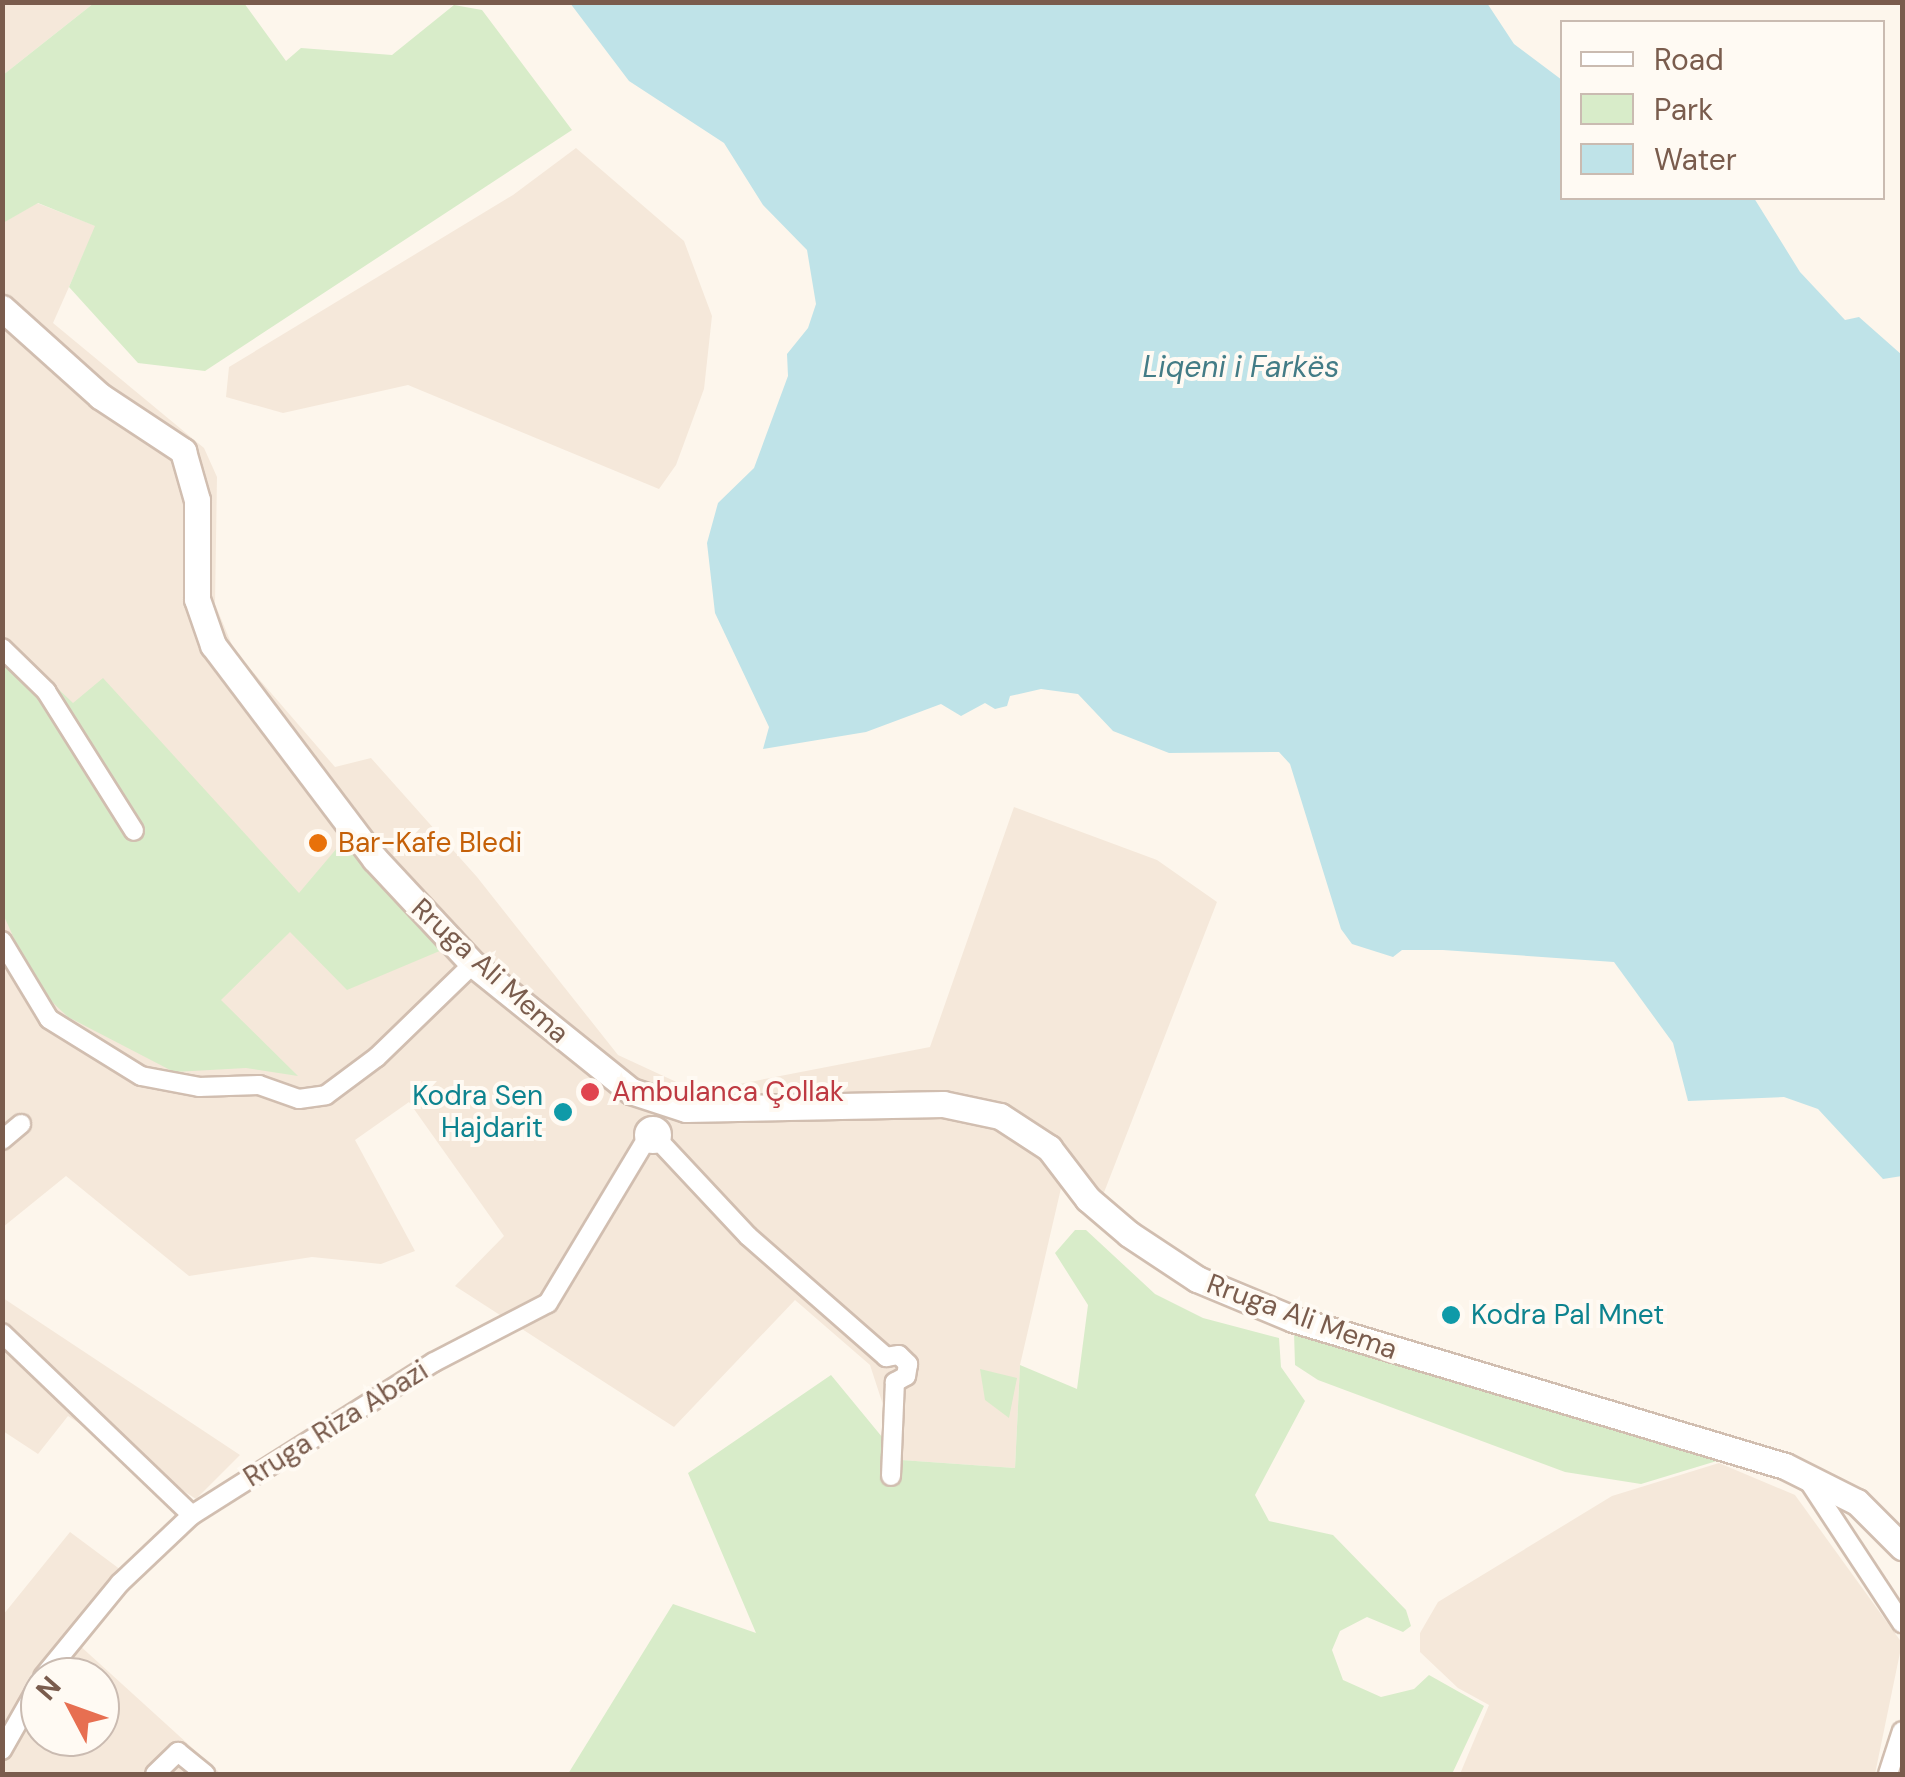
<!DOCTYPE html>
<html>
<head>
<meta charset="utf-8">
<style>
	body { margin:0 }
	#map { position:relative; width:1905px; height:1777px; overflow:hidden; background:#fdf6ec; font-family:"DM Sans",sans-serif }
	div>[style] { position:absolute }
	.residential>* { inset:0; background:#f5e8da }
	.green>* { inset:0; background:#d8ecc9 }
	.water>* { inset:0; background:#bfe3e8 }
	.roads { filter:drop-shadow(2px 0 #d1beb0) drop-shadow(-2px 0 #d1beb0) drop-shadow(0 2px #d1beb0) drop-shadow(0 -2px #d1beb0) }
	.street>* { height:18px; margin:-9px; padding:0 9px; transform-origin:9px; border-radius:9px; background:#fff }
	.street>.ring { margin:-9px; padding:0; box-sizing:content-box; background:none; border:18px solid #fff; border-radius:50% }
	.secondary>* { height:25px; margin:-12.5px; padding:0 12.5px; transform-origin:12.5px; border-radius:12.5px; background:#fff }
	.dots>* { width:28px; height:28px; translate:-50% -50%; box-sizing:border-box; border:5px solid #fffaf3; border-radius:50% }
	span { translate:-50% -50%; white-space:nowrap; text-align:center; line-height:1.15; -webkit-text-stroke:8px #fffaf3; paint-order:stroke }
	.food-label { font-size:28px; color:#c56008 }
	.left { translate:0 -50%; text-align:left }
	.street-label { font-size:28px; color:#7a5c4d }
	.health-label { font-size:28px; color:#be3a42 }
	.culture-label { font-size:28px; color:#0d838f }
	.right { translate:-100% -50%; text-align:right }
	.water-label { font-size:30px; color:#437c86; font-style:italic }
	.frame { position:absolute; inset:0; border:5px solid #7a5c4d; pointer-events:none }
	.legend { position:absolute; left:1560px; top:20px; width:325px; height:180px; box-sizing:border-box; background:#fffaf3; border:2px solid #cabbb1; margin:0; padding:12px 18px; list-style:none; font-size:30px; color:#7a5c4d }
	.legend li { display:flex; align-items:center; gap:20px; height:50px }
	.legend b { width:50px; border:2px solid #cabbb1 }
	.north { position:absolute; left:20px; top:1657px; width:100px; height:100px; box-sizing:border-box; background:#fffaf3; border:2px solid #cabbb1; border-radius:50%; rotate:311deg; font-size:28px; font-weight:700; line-height:40px; text-align:center; color:#7a5c4d }
	.north::after { content:''; display:block; margin:auto; width:35px; height:45px; background:#e76f51; clip-path:polygon(50% 0,100% 100%,50% 72%,0 100%) }
</style>
</head>
<body>
<div id="map">
	<div class="residential">
		<i style="clip-path:polygon(3px 3px,94px 3px,3px 75px)"></i>
		<i style="clip-path:polygon(576px 148px,684px 241px,712px 316px,704px 389px,676px 465px,659px 489px,408px 385px,283px 413px,226px 397px,229px 367px,513px 195px)"></i>
		<i style="clip-path:polygon(37px 203px,96px 226px,53px 323px,204px 448px,217px 477px,215px 604px,234px 650px,335px 767px,371px 758px,477px 877px,618px 1055px,698px 1092px,930px 1047px,1014px 807px,1157px 860px,1217px 902px,1103px 1195px,1068px 1158px,1020px 1365px,1015px 1468px,901px 1460px,870px 1365px,795px 1300px,674px 1427px,455px 1286px,504px 1236px,409px 1102px,355px 1140px,415px 1251px,381px 1264px,312px 1257px,189px 1276px,66px 1176px,3px 1227px,2px 223px)"></i>
		<i style="clip-path:polygon(3px 1298px,240px 1455px,196px 1499px,68px 1416px,38px 1454px,3px 1431px)"></i>
		<i style="clip-path:polygon(1719px 1463px,1795px 1495px,1902px 1643px,1875px 1774px,1460px 1774px,1489px 1705px,1458px 1688px,1420px 1652px,1420px 1633px,1438px 1602px,1612px 1496px)"></i>
		<i style="clip-path:polygon(evenodd,70px 1532px,121px 1570px,67px 1634px,221px 1774px,3px 1774px,3px 1615px,70px 1532px,40px 1677px,100px 1677px,100px 1737px,40px 1737px,40px 1677px)"></i>
	</div>
	<div class="green">
		<i style="clip-path:polygon(94px 3px,244px 3px,286px 61px,301px 48px,392px 55px,454px 5px,482px 10px,572px 130px,205px 371px,138px 363px,69px 287px,95px 226px,38px 203px,3px 223px,3px 75px)"></i>
		<i style="clip-path:polygon(15px 648px,73px 703px,103px 678px,299px 893px,343px 841px,442px 950px,347px 990px,290px 932px,221px 1000px,298px 1076px,246px 1068px,174px 1072px,68px 1017px,36px 987px,3px 914px,2px 667px)"></i>
		<i style="clip-path:polygon(1075px 1230px,1086px 1230px,1155px 1294px,1203px 1318px,1279px 1338px,1281px 1367px,1305px 1401px,1255px 1495px,1269px 1521px,1333px 1535px,1406px 1610px,1411px 1626px,1403px 1632px,1367px 1617px,1340px 1631px,1332px 1650px,1343px 1680px,1381px 1697px,1414px 1689px,1429px 1675px,1484px 1706px,1452px 1774px,568px 1774px,673px 1604px,756px 1633px,688px 1473px,831px 1375px,901px 1460px,1015px 1468px,1020px 1365px,1077px 1389px,1088px 1305px,1055px 1253px)"></i>
		<i style="clip-path:polygon(1294px 1332px,1571px 1410px,1720px 1460px,1641px 1484px,1565px 1472px,1318px 1380px,1295px 1365px)"></i>
		<i style="clip-path:polygon(980px 1369px,1017px 1378px,1009px 1418px,985px 1400px)"></i>
	</div>
	<div class="water">
		<i style="clip-path:polygon(570px 3px,1487px 3px,1514px 44px,1562px 80px,1562px 198px,1754px 198px,1800px 272px,1845px 320px,1859px 317px,1902px 355px,1902px 1176px,1883px 1179px,1818px 1109px,1784px 1097px,1688px 1101px,1673px 1043px,1614px 962px,1443px 950px,1402px 950px,1393px 957px,1352px 944px,1341px 929px,1290px 764px,1279px 752px,1169px 753px,1113px 731px,1078px 694px,1041px 689px,1010px 696px,1007px 706px,995px 709px,985px 703px,961px 716px,941px 704px,866px 732px,763px 749px,769px 727px,715px 613px,707px 543px,718px 503px,754px 468px,788px 376px,787px 354px,808px 328px,816px 304px,807px 250px,763px 205px,724px 143px,629px 81px)"></i>
	</div>
	<div class="roads">
		<div class="street">
			<i style="left:2px;top:648px;width:62px;rotate:44.3deg"></i>
			<i style="left:46px;top:691px;width:165px;rotate:57.8deg"></i>
			<i style="left:2px;top:941px;width:91px;rotate:58.9deg"></i>
			<i style="left:49px;top:1019px;width:108px;rotate:31.8deg"></i>
			<i style="left:141px;top:1076px;width:59px;rotate:10.7deg"></i>
			<i style="left:199px;top:1087px;width:60px;rotate:-1.9deg"></i>
			<i style="left:259px;top:1085px;width:42px;rotate:19.3deg"></i>
			<i style="left:299px;top:1099px;width:27px;rotate:-8deg"></i>
			<i style="left:326px;top:1095px;width:64px;rotate:-36.7deg"></i>
			<i style="left:377px;top:1057px;width:134px;rotate:-44.1deg"></i>
			<i class="ring" style="left:644px;top:1126px;width:0;height:0"></i>
			<i style="left:2px;top:1140px;width:25px;rotate:-40deg"></i>
			<i style="left:660px;top:1142px;width:129px;rotate:46.9deg"></i>
			<i style="left:748px;top:1236px;width:184px;rotate:41.2deg"></i>
			<i style="left:2px;top:1333px;width:263px;rotate:43.8deg"></i>
			<i style="left:886px;top:1357px;width:13px;rotate:-9deg"></i>
			<i style="left:899px;top:1355px;width:13px;rotate:45deg"></i>
			<i style="left:908px;top:1364px;width:12px;rotate:99deg"></i>
			<i style="left:906px;top:1376px;width:13px;rotate:151deg"></i>
			<i style="left:891px;top:1476px;width:94px;rotate:-87.6deg"></i>
			<i style="left:1806px;top:1477px;width:175px;rotate:56.7deg"></i>
			<i style="left:43px;top:1677px;width:122px;rotate:-50.7deg"></i>
			<i style="left:120px;top:1583px;width:99px;rotate:-43.4deg"></i>
			<i style="left:192px;top:1515px;width:286px;rotate:-32.3deg"></i>
			<i style="left:434px;top:1362px;width:128px;rotate:-27.4deg"></i>
			<i style="left:548px;top:1303px;width:190px;rotate:-59deg"></i>
			<i style="left:2px;top:1750px;width:77px;rotate:-60.4deg"></i>
			<i style="left:155px;top:1774px;width:32px;rotate:-44deg"></i>
			<i style="left:178px;top:1752px;width:35px;rotate:39deg"></i>
			<i style="left:1888px;top:1774px;width:45px;rotate:-72deg"></i>
		</div>
		<div class="secondary">
			<i style="left:2px;top:308px;width:132px;rotate:41.9deg"></i>
			<i style="left:100px;top:396px;width:100px;rotate:33.5deg"></i>
			<i style="left:183px;top:451px;width:51px;rotate:74.1deg"></i>
			<i style="left:197px;top:500px;width:99px;rotate:90deg"></i>
			<i style="left:197px;top:599px;width:49px;rotate:70.8deg"></i>
			<i style="left:213px;top:645px;width:268px;rotate:52.9deg"></i>
			<i style="left:375px;top:859px;width:144px;rotate:47deg"></i>
			<i style="left:473px;top:964px;width:203px;rotate:38.8deg"></i>
			<i style="left:631px;top:1091px;width:58px;rotate:18.1deg"></i>
			<i style="left:686px;top:1109px;width:257px;rotate:-1.1deg"></i>
			<i style="left:943px;top:1104px;width:58px;rotate:11.9deg"></i>
			<i style="left:1000px;top:1116px;width:59px;rotate:33.1deg"></i>
			<i style="left:1049px;top:1148px;width:64px;rotate:52.6deg"></i>
			<i style="left:1088px;top:1199px;width:54px;rotate:40.5deg"></i>
			<i style="left:1129px;top:1234px;width:82px;rotate:33.5deg"></i>
			<i style="left:1197px;top:1279px;width:104px;rotate:22.6deg"></i>
			<i style="left:1293px;top:1319px;width:513px;rotate:16.64deg"></i>
			<i style="left:1785px;top:1466px;width:80px;rotate:26.6deg"></i>
			<i style="left:1857px;top:1502px;width:64px;rotate:45deg"></i>
		</div>
	</div>
	<div class="dots">
		<i style="left:318px;top:843px;background:#e8710a"></i>
		<i style="left:590px;top:1092px;background:#e0444e"></i>
		<i style="left:563px;top:1112px;background:#0f9aa8"></i>
		<i style="left:1451px;top:1315px;background:#0f9aa8"></i>
	</div>
	<div class="food-label">
		<span class="left" style="left:338px;top:843px">Bar-Kafe Bledi</span>
	</div>
	<div class="street-label">
		<span style="left:490px;top:971px;rotate:42deg">Rruga Ali Mema</span>
		<span style="left:1302px;top:1317px;rotate:20deg">Rruga Ali Mema</span>
		<span style="left:336px;top:1424px;rotate:-32deg">Rruga Riza Abazi</span>
	</div>
	<div class="health-label">
		<span class="left" style="left:612px;top:1092px">Ambulanca Çollak</span>
	</div>
	<div class="culture-label">
		<span class="right" style="left:543px;top:1112px">Kodra Sen<br>Hajdarit</span>
		<span class="left" style="left:1471px;top:1315px">Kodra Pal Mnet</span>
	</div>
	<div class="water-label">
		<span style="left:1241px;top:367px">Liqeni i Farkës</span>
	</div>
	<div class="frame"></div>
	<ul class="legend">
	<li><b style="height:12px;background:#fff"></b>Road</li>
	<li><b style="height:28px;background:#d8ecc9"></b>Park</li>
	<li><b style="height:28px;background:#bfe3e8"></b>Water</li>
	</ul>
	<div class="north">N</div>
</div>
</body>
</html>
